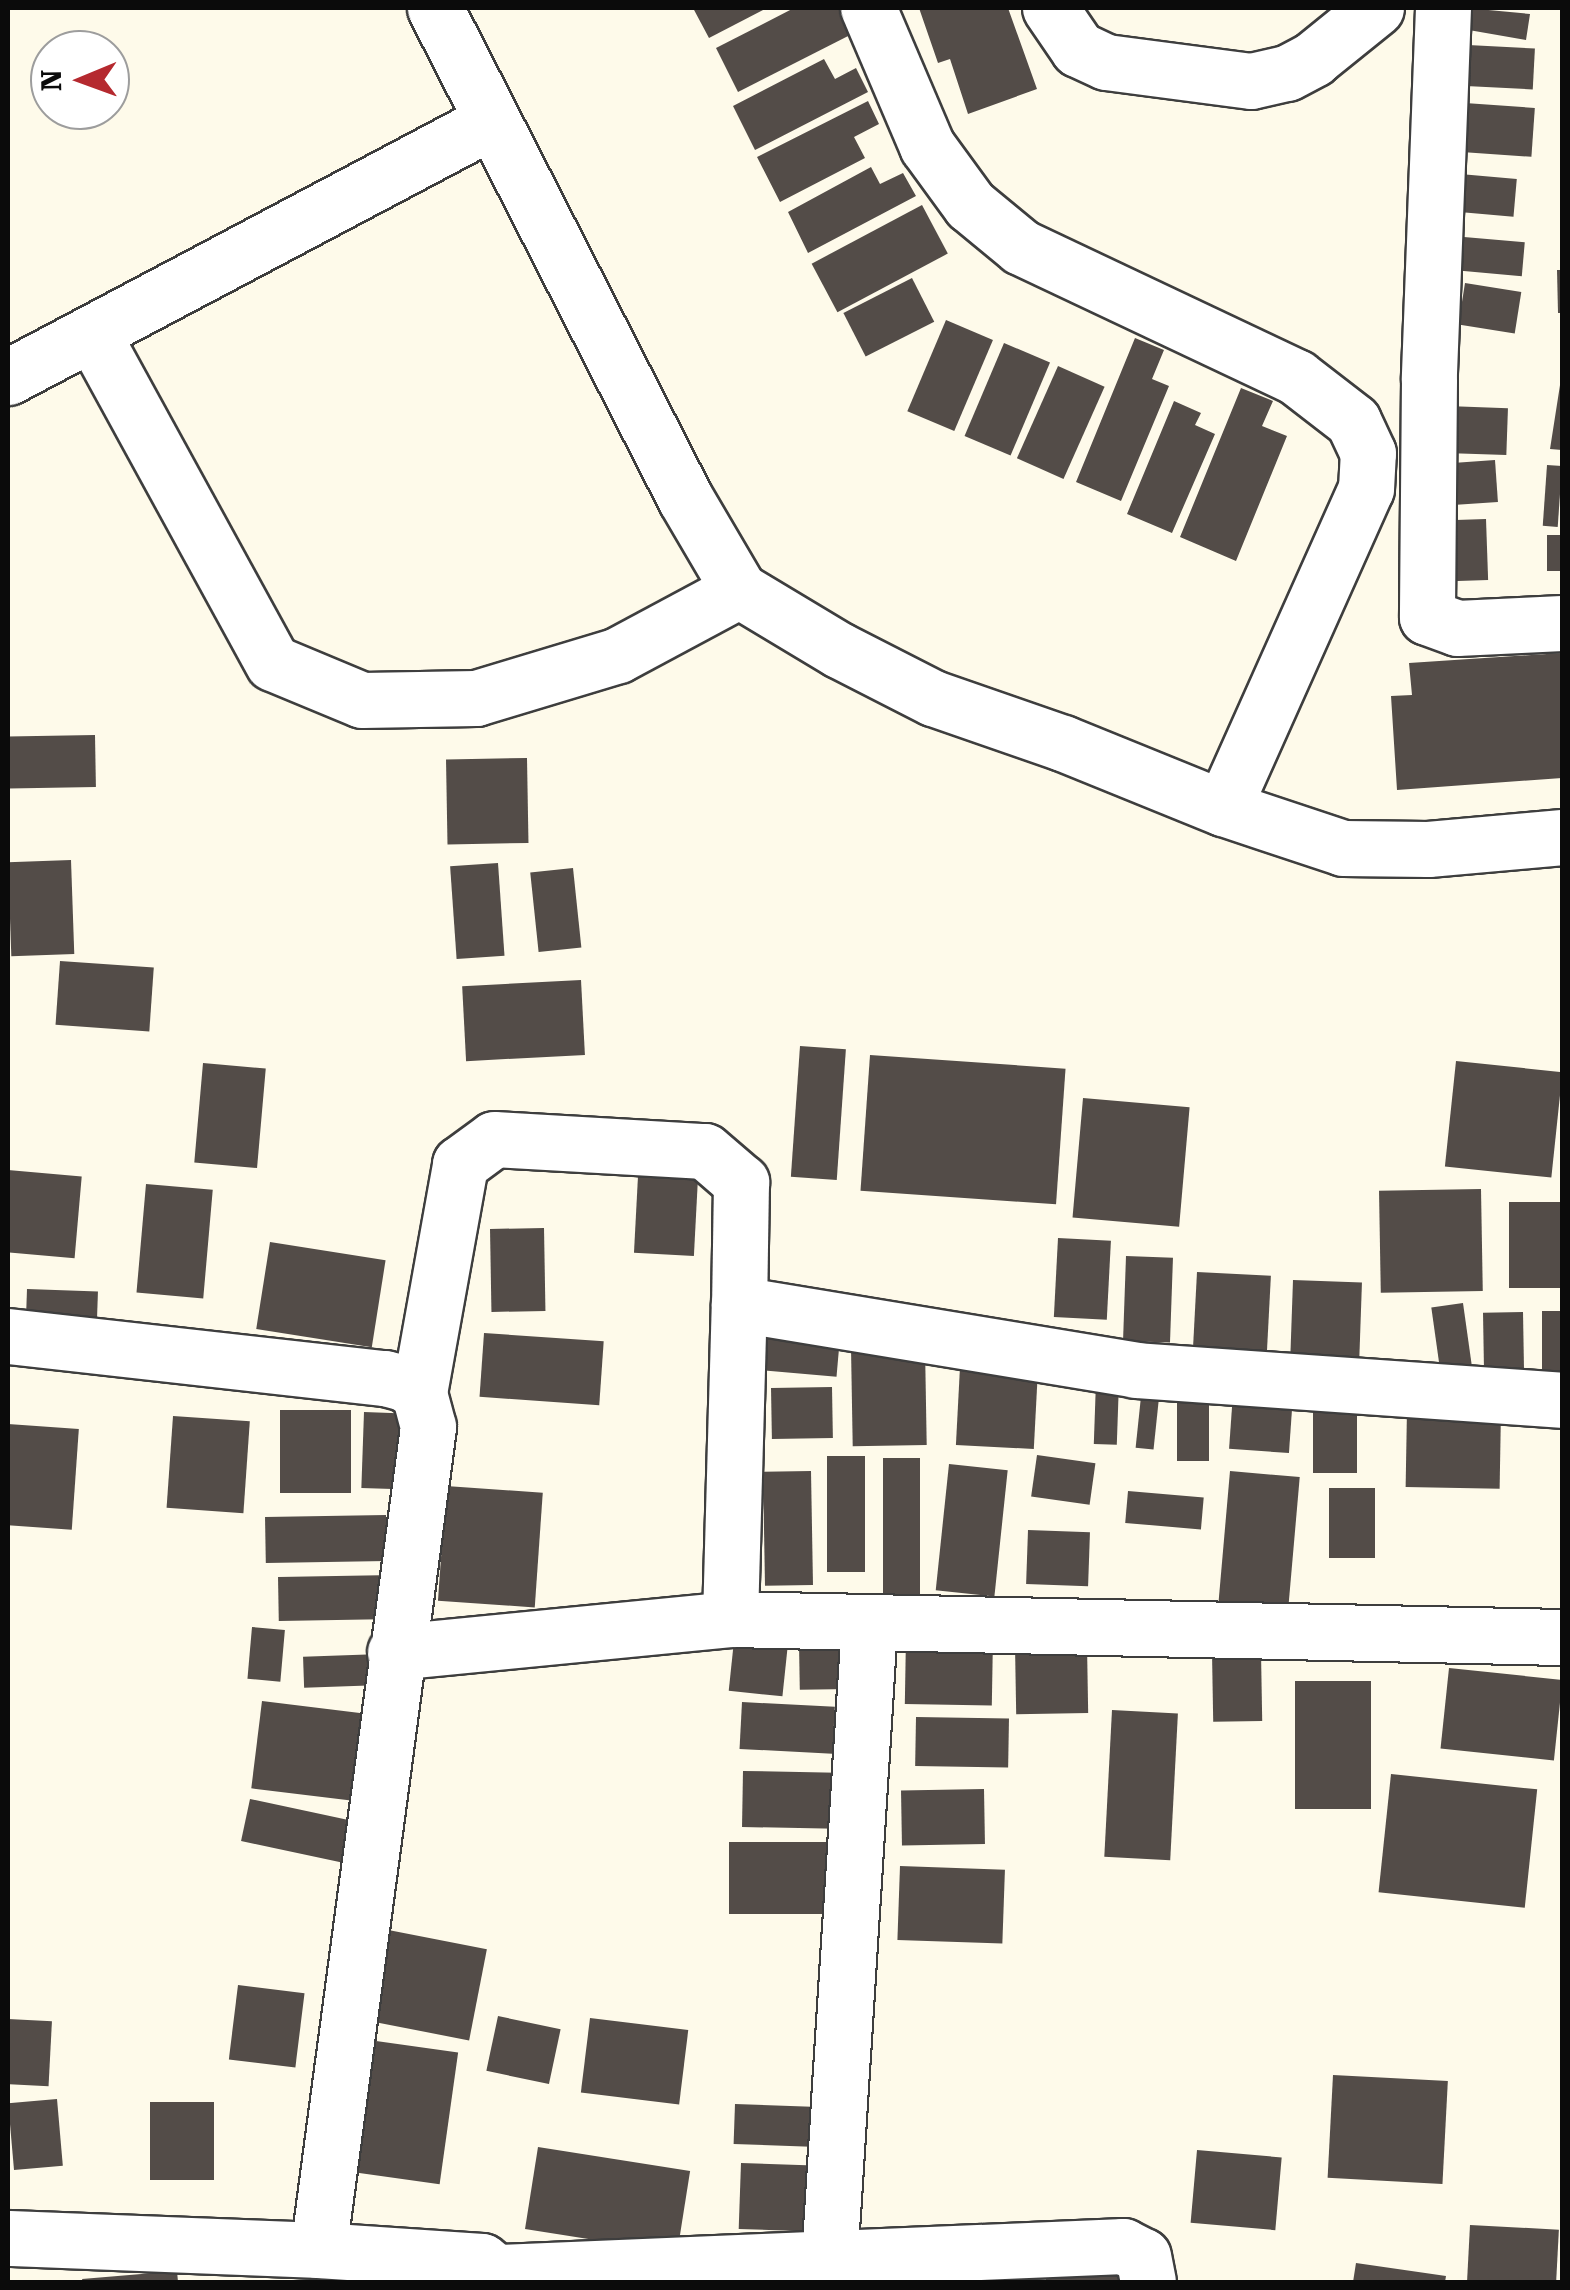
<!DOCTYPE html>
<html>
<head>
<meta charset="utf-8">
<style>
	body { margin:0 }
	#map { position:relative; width:1570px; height:2290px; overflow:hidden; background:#fefaea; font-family:"Roboto Serif",serif }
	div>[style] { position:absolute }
	.building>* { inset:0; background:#534c48; transform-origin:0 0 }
	.roads { filter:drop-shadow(2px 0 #3e3e3e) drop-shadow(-2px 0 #3e3e3e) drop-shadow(0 2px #3e3e3e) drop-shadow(0 -2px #3e3e3e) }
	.street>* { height:55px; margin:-27.5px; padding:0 27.5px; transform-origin:27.5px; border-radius:27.5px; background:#fff }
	span { translate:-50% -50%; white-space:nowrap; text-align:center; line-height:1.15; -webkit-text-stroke:10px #fff; paint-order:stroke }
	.frame { position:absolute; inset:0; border:10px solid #0b0b0b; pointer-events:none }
	.north { position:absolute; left:30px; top:30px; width:100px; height:100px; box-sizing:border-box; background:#fff; border:2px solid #9d9d9d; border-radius:50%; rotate:269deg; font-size:28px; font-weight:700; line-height:40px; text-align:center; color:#0b0b0b }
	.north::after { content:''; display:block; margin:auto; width:35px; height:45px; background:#b5292f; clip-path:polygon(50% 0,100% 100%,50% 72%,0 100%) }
</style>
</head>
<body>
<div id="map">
	<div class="building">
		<i style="clip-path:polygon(693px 8px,767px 8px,709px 38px)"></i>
		<i style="clip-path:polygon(794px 8px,846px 8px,858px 31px,738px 92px,716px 48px)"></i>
		<i style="clip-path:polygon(919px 8px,1008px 8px,1037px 89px,968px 114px,950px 59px,938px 63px)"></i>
		<i style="clip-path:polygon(1467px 8px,1530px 14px,1526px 40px,1463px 29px)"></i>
		<i style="left:1468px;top:45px;width:67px;height:41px;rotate:3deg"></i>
		<i style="clip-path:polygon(824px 59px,835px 79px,856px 68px,868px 92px,755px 150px,733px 106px)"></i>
		<i style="clip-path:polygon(868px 101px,879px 124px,854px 137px,865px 158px,780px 202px,757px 157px)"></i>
		<i style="left:1465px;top:103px;width:70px;height:49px;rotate:4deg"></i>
		<i style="clip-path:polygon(871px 167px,880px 184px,903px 173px,916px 196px,808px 253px,788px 212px)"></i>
		<i style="left:1460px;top:174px;width:57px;height:38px;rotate:5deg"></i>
		<i style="left:922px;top:205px;width:55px;height:125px;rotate:62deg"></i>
		<i style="left:1464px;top:237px;width:61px;height:34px;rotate:5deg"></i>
		<i style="clip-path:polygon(1557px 270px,1562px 270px,1562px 313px,1558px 313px)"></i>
		<i style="left:912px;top:278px;width:49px;height:77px;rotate:63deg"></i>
		<i style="left:1465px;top:283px;width:57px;height:42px;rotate:9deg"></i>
		<i style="left:946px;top:320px;width:51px;height:99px;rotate:23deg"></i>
		<i style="clip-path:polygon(1135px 338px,1164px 350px,1152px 379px,1169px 386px,1121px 501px,1076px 482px)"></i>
		<i style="left:1004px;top:343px;width:50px;height:101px;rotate:23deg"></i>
		<i style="left:1058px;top:366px;width:51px;height:101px;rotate:24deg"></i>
		<i style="clip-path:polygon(1560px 385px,1562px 385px,1562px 450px,1550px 449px)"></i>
		<i style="clip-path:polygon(1241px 388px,1273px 401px,1262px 426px,1287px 436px,1236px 561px,1180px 537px)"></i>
		<i style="clip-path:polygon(1174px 401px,1201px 413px,1195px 425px,1215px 434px,1172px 533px,1127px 514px)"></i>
		<i style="left:1447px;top:406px;width:61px;height:47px;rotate:2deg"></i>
		<i style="left:1495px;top:460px;width:42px;height:60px;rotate:86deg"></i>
		<i style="left:1547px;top:465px;width:15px;height:61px;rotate:4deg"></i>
		<i style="left:1486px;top:519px;width:61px;height:53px;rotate:88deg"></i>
		<i style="left:1547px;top:535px;width:15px;height:36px"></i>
		<i style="clip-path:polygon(1562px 653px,1562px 778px,1397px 790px,1391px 696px,1412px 695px,1409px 663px)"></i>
		<i style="left:95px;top:735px;width:52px;height:87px;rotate:89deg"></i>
		<i style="left:527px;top:758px;width:85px;height:81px;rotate:89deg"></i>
		<i style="left:71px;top:860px;width:94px;height:63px;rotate:88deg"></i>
		<i style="left:498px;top:863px;width:93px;height:48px;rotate:86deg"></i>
		<i style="left:573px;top:868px;width:80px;height:43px;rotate:84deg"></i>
		<i style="left:60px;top:961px;width:94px;height:64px;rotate:4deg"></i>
		<i style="left:581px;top:980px;width:75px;height:119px;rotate:87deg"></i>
		<i style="left:800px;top:1046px;width:46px;height:131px;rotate:4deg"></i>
		<i style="left:870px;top:1055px;width:196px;height:136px;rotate:4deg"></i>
		<i style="left:1456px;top:1061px;width:107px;height:106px;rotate:6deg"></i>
		<i style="left:203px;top:1063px;width:63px;height:100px;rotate:5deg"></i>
		<i style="left:1083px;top:1098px;width:107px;height:120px;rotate:5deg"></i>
		<i style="left:639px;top:1157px;width:60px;height:96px;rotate:3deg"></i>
		<i style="left:8px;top:1170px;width:74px;height:82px;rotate:5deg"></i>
		<i style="left:146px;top:1184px;width:67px;height:109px;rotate:5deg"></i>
		<i style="left:1481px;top:1189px;width:102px;height:102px;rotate:89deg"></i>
		<i style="left:1562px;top:1202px;width:86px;height:53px;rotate:90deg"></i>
		<i style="left:544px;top:1228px;width:83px;height:54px;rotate:89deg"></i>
		<i style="left:1058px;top:1238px;width:53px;height:79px;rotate:3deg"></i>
		<i style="left:270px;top:1242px;width:117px;height:88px;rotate:9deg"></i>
		<i style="left:1126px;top:1256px;width:47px;height:85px;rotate:2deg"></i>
		<i style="left:1197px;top:1272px;width:74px;height:95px;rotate:3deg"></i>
		<i style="left:1293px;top:1280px;width:69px;height:81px;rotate:2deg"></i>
		<i style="left:27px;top:1289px;width:71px;height:34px;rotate:2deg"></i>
		<i style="left:1463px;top:1303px;width:66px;height:32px;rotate:82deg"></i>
		<i style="left:1542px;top:1311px;width:20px;height:75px"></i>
		<i style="left:1523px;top:1312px;width:71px;height:40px;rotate:89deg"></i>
		<i style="left:762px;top:1322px;width:79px;height:48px;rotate:5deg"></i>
		<i style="left:484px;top:1333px;width:120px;height:64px;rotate:4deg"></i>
		<i style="left:925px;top:1347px;width:98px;height:74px;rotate:89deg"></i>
		<i style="left:960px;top:1367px;width:78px;height:78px;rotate:3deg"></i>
		<i style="left:1096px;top:1381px;width:23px;height:63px;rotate:2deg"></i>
		<i style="left:1177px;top:1386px;width:32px;height:75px"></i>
		<i style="left:832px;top:1387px;width:51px;height:61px;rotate:89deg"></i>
		<i style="left:1142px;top:1387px;width:18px;height:61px;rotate:6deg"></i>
		<i style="left:1313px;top:1390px;width:44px;height:83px"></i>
		<i style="left:1233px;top:1393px;width:60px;height:56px;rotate:4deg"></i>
		<i style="left:1407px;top:1409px;width:94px;height:78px;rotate:1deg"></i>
		<i style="left:280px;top:1410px;width:71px;height:83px"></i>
		<i style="left:364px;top:1412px;width:47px;height:76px;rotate:2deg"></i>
		<i style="left:173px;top:1416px;width:77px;height:92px;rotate:4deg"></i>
		<i style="left:8px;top:1424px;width:71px;height:101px;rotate:4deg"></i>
		<i style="left:1037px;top:1455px;width:59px;height:42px;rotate:8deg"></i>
		<i style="left:827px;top:1456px;width:38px;height:116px"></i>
		<i style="left:920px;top:1458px;width:140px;height:37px;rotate:90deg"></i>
		<i style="left:949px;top:1464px;width:59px;height:127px;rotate:6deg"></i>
		<i style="left:811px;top:1471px;width:114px;height:48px;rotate:89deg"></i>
		<i style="left:1230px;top:1471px;width:70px;height:136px;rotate:5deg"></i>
		<i style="left:446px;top:1486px;width:97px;height:115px;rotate:4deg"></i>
		<i style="left:1329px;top:1488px;width:46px;height:70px"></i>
		<i style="left:1128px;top:1491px;width:76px;height:32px;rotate:5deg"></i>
		<i style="left:386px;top:1515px;width:46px;height:121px;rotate:89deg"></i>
		<i style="left:1028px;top:1530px;width:62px;height:54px;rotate:2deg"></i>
		<i style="left:394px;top:1575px;width:44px;height:116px;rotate:89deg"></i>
		<i style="left:252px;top:1627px;width:33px;height:52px;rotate:5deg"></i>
		<i style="left:735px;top:1631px;width:54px;height:60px;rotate:6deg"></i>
		<i style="left:906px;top:1636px;width:87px;height:68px;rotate:1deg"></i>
		<i style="left:849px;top:1643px;width:46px;height:50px;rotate:89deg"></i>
		<i style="left:1087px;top:1645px;width:68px;height:72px;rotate:89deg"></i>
		<i style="left:1261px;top:1652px;width:69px;height:49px;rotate:89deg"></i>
		<i style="left:381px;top:1654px;width:31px;height:78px;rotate:88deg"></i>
		<i style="left:1449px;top:1668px;width:114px;height:81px;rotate:6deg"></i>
		<i style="left:1295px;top:1681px;width:76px;height:128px"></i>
		<i style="left:262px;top:1701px;width:115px;height:88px;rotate:7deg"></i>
		<i style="left:742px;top:1702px;width:93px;height:47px;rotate:3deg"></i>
		<i style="left:1112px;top:1710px;width:66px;height:147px;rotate:3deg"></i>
		<i style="left:916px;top:1717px;width:93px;height:49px;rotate:1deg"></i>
		<i style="left:743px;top:1771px;width:94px;height:56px;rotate:1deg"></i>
		<i style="left:1391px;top:1774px;width:147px;height:119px;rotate:6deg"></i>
		<i style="left:984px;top:1789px;width:55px;height:83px;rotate:89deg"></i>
		<i style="left:250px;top:1799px;width:115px;height:43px;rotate:12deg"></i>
		<i style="left:837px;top:1842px;width:72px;height:108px;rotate:90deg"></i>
		<i style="left:900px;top:1866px;width:105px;height:74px;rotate:2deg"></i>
		<i style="left:373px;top:1927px;width:116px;height:93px;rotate:11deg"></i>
		<i style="left:238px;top:1985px;width:67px;height:75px;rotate:7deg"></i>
		<i style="left:498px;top:2016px;width:64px;height:56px;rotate:12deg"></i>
		<i style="left:590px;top:2018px;width:99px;height:75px;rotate:7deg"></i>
		<i style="left:8px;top:2019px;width:44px;height:65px;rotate:3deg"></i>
		<i style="left:369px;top:2040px;width:90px;height:133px;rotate:8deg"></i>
		<i style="left:1333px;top:2075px;width:115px;height:103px;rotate:3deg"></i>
		<i style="left:57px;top:2099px;width:67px;height:49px;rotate:85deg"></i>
		<i style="left:150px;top:2102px;width:64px;height:78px"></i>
		<i style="left:735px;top:2104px;width:98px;height:40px;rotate:2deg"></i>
		<i style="left:538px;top:2147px;width:154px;height:83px;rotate:9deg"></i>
		<i style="left:1197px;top:2150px;width:85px;height:73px;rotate:5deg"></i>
		<i style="left:741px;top:2163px;width:73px;height:66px;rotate:2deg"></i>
		<i style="left:1470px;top:2225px;width:89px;height:57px;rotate:3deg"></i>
		<i style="clip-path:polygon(1356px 2263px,1446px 2276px,1445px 2282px,1353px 2282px)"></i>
		<i style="clip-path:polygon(1046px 2268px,1132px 2273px,1132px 2282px,1046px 2282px)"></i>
		<i style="clip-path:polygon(177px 2271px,178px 2282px,83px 2282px,82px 2279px)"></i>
	</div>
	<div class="roads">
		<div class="street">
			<i style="left:435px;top:8px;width:550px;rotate:62.97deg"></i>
			<i style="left:685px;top:498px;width:107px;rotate:59.6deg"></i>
			<i style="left:739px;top:590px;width:117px;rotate:31deg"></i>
			<i style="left:839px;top:650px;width:106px;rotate:27.1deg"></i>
			<i style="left:933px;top:698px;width:138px;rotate:19.1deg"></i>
			<i style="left:1063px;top:743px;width:173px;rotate:22.1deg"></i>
			<i style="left:1223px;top:808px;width:350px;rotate:-65.9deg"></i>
			<i style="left:1366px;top:489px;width:36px;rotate:-87deg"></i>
			<i style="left:1368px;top:453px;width:35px;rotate:-115deg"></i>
			<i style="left:1353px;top:421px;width:72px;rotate:-142.3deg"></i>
			<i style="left:1296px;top:377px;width:304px;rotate:-154.7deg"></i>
			<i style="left:1021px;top:247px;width:66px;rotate:-140.5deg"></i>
			<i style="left:970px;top:205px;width:73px;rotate:-126.1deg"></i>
			<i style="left:927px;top:146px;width:150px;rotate:-113.1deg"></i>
			<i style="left:1050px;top:8px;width:50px;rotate:55.7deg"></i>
			<i style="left:1078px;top:49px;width:31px;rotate:25deg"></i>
			<i style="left:1106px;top:62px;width:146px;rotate:7.5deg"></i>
			<i style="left:1251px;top:81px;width:37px;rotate:-13deg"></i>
			<i style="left:1287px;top:73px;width:30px;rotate:-28deg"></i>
			<i style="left:1313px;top:59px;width:81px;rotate:-39deg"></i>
			<i style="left:1443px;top:8px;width:372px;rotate:92.2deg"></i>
			<i style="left:1429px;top:380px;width:237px;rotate:90.5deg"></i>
			<i style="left:1427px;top:617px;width:32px;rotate:20deg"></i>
			<i style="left:1457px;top:628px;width:105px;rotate:-2.7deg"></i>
			<i style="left:92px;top:333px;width:376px;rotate:61.3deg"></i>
			<i style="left:273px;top:663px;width:96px;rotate:22.6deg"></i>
			<i style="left:362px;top:700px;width:114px;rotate:-1deg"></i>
			<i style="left:476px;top:698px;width:148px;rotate:-16.8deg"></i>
			<i style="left:618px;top:655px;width:137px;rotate:-28.2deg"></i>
			<i style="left:8px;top:377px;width:548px;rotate:-27.88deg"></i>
			<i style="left:1223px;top:808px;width:126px;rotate:18.4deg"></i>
			<i style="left:1343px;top:848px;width:85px;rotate:0.7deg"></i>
			<i style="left:1428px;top:849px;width:135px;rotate:-5.1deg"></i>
			<i style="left:8px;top:1336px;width:379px;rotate:6.4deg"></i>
			<i style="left:385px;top:1378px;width:20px;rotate:15deg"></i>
			<i style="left:404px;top:1383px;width:18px;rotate:34deg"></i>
			<i style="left:419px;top:1393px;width:35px;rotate:75deg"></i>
			<i style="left:428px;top:1427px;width:830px;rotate:97.61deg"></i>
			<i style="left:318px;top:2250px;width:164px;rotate:3.8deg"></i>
			<i style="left:482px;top:2261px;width:33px;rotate:39deg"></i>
			<i style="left:419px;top:1393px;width:233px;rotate:-79.8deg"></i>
			<i style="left:460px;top:1164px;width:42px;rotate:-36.3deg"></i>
			<i style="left:494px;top:1139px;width:211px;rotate:3.3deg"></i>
			<i style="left:705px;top:1151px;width:48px;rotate:40.7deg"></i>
			<i style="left:741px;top:1182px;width:122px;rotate:90.9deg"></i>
			<i style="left:739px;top:1304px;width:402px;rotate:9.4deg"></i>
			<i style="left:1136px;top:1370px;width:427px;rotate:4deg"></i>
			<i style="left:730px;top:1619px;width:315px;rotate:-88.4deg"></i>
			<i style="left:395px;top:1652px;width:337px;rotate:-5.6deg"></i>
			<i style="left:730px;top:1619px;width:832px;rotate:1.24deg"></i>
			<i style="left:8px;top:2238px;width:310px;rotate:2.2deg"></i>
			<i style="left:829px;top:2261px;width:637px;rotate:-86.4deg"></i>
			<i style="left:500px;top:2272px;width:624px;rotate:-2.39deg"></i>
			<i style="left:1123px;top:2246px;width:22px;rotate:27deg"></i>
			<i style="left:1143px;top:2256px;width:26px;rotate:79deg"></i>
		</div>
	</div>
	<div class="frame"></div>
	<div class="north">N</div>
</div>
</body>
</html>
